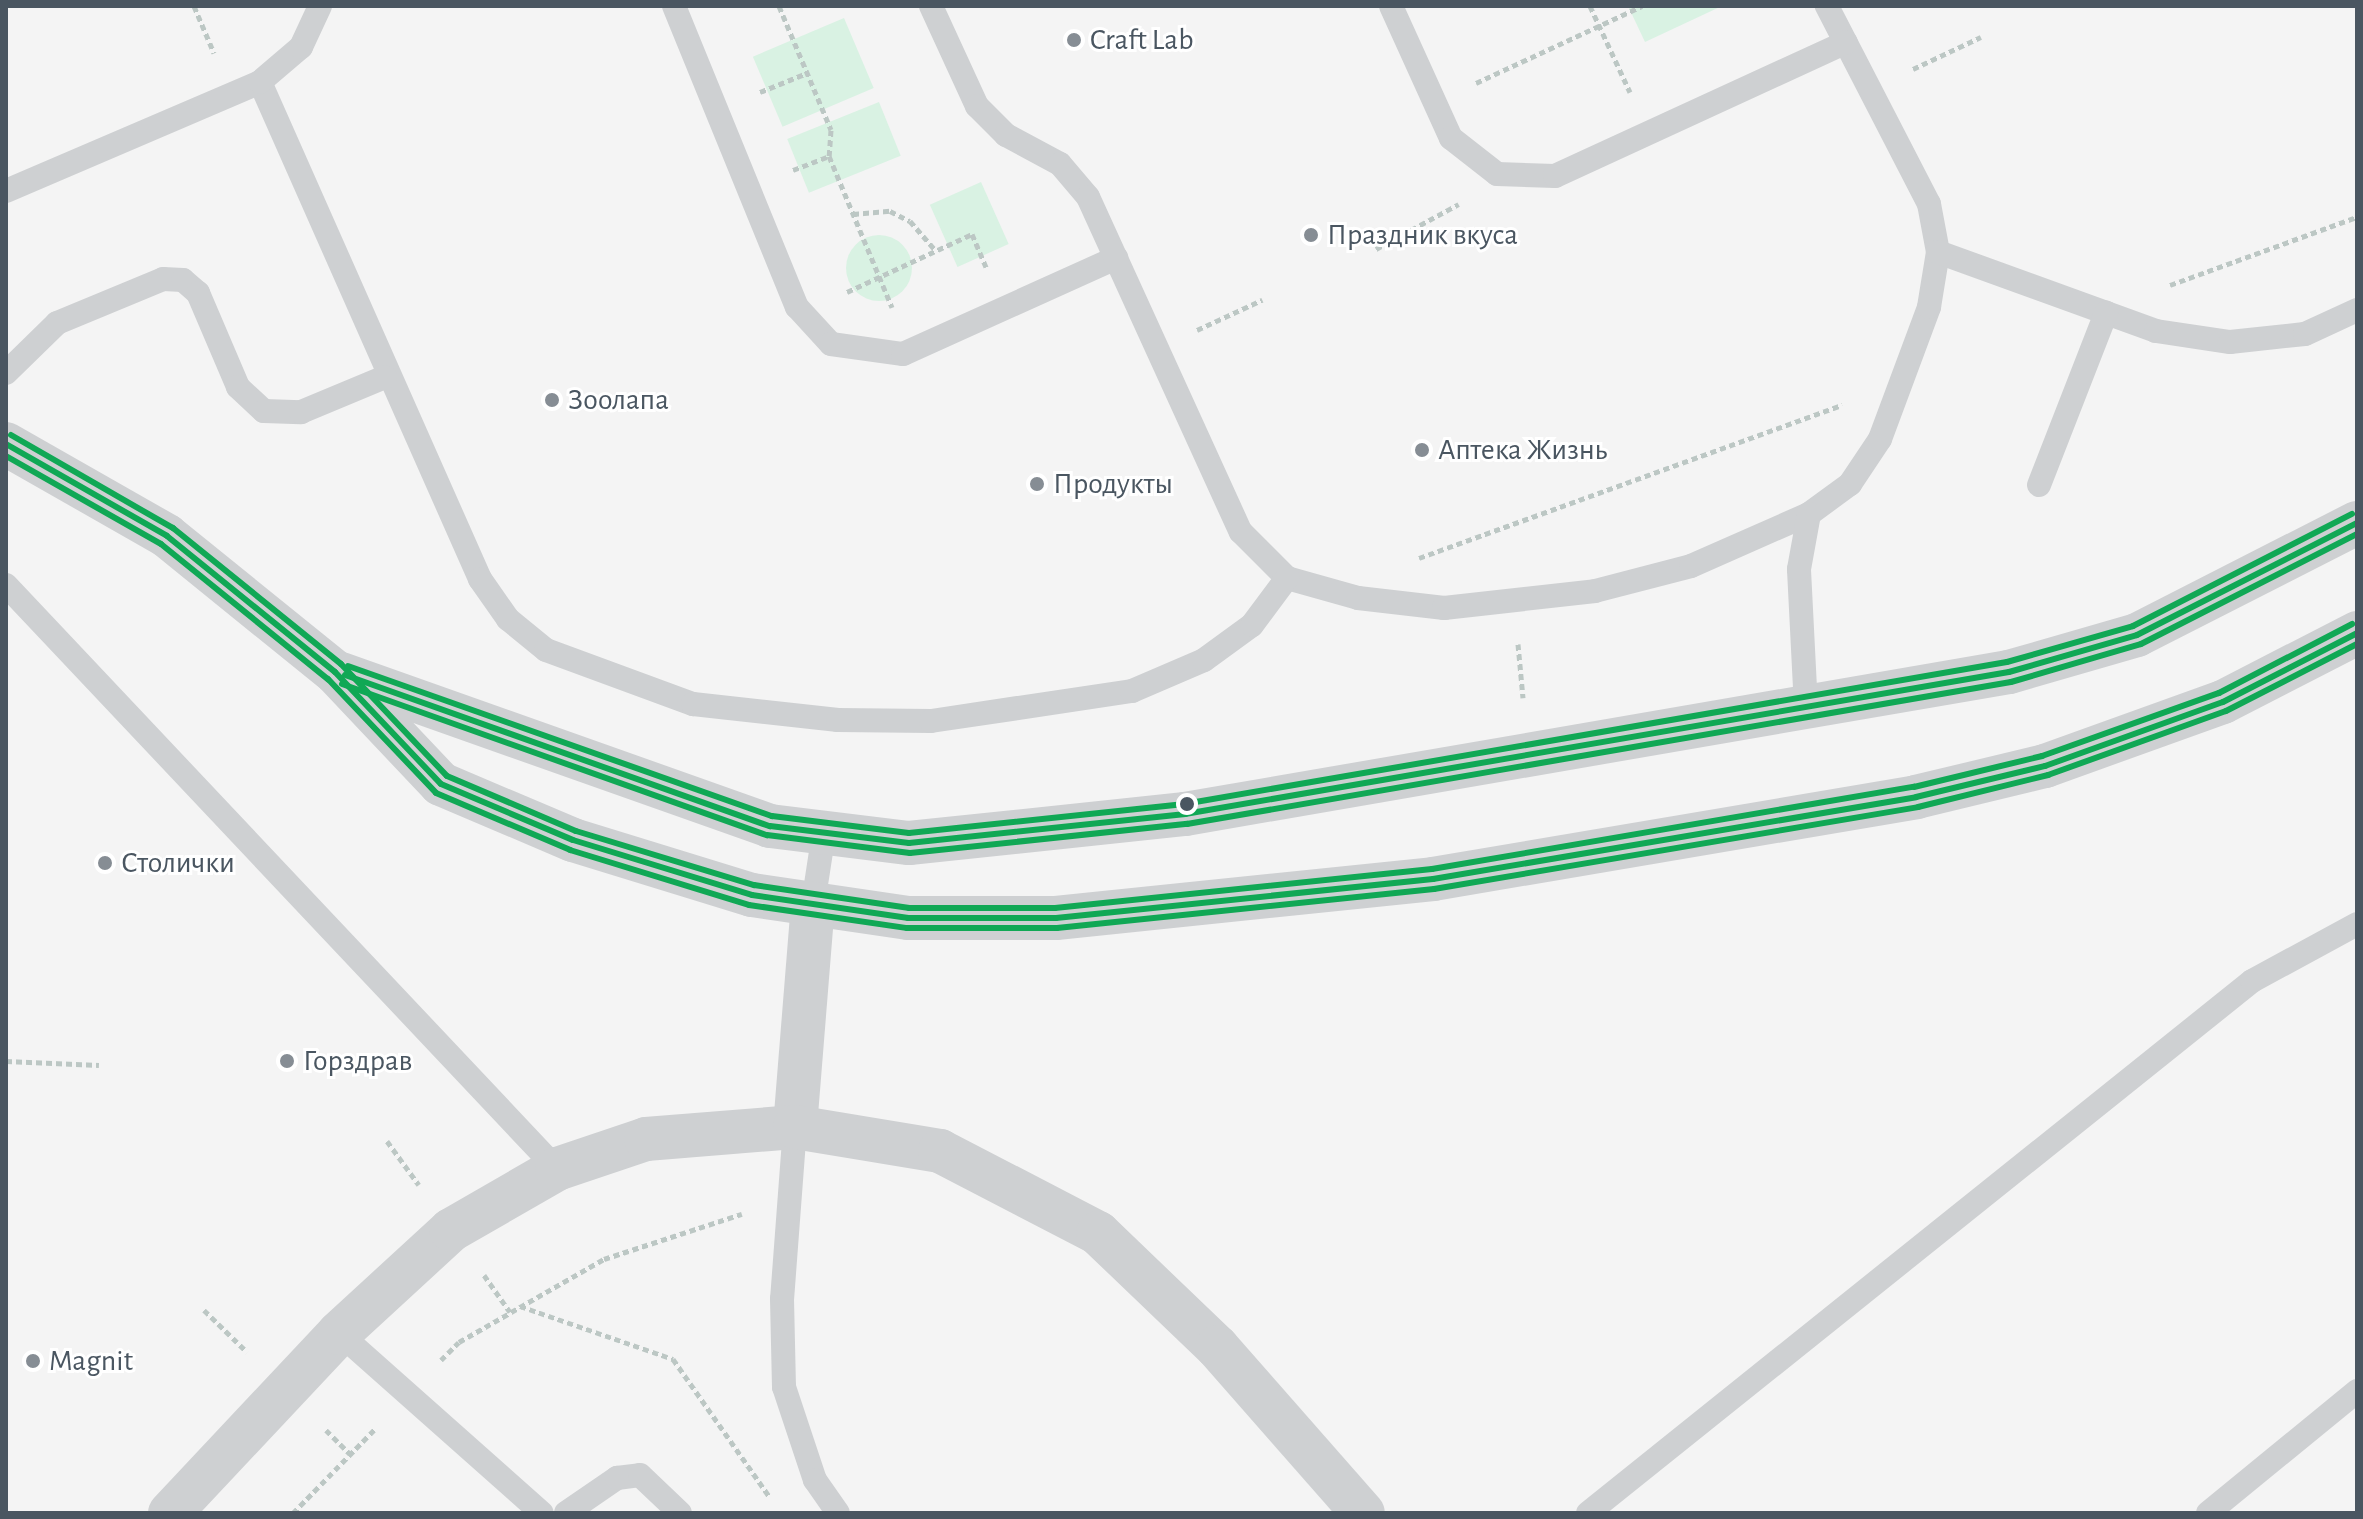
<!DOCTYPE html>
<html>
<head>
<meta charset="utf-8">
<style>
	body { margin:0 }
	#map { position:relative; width:2363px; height:1519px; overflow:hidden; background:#f4f4f4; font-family:"Alegreya Sans",sans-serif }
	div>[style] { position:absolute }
	.green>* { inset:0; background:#d9f2e3; transform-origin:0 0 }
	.round { border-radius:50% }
	.path>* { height:5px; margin-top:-2.5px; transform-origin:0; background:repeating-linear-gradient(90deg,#bcc7c4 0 6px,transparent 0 10px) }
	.service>* { height:24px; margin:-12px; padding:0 12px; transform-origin:12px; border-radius:12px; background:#ced0d2 }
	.minor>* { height:44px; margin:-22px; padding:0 22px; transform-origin:22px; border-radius:22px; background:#ced0d2 }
	.bus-1>* { height:6px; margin:-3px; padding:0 3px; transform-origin:3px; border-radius:3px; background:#10a855 }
	.bus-2>* { height:6px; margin:-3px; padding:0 3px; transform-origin:3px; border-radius:3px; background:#10a855 }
	.bus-3>* { height:6px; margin:-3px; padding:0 3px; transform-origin:3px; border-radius:3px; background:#10a855 }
	.dots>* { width:22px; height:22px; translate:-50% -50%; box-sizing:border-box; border:4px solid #fff; border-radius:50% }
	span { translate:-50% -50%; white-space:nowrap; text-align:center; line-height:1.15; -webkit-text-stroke:6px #fff; paint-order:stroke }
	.poi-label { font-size:30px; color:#4a5661 }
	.left { translate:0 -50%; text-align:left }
	.frame { position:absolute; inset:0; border:8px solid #4a5661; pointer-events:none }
</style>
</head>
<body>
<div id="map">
	<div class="green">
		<i style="clip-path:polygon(1628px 6px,1722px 6px,1645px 42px)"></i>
		<i style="left:844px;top:18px;width:76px;height:99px;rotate:67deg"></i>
		<i style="left:879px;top:102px;width:58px;height:99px;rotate:68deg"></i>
		<i style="left:981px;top:182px;width:68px;height:56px;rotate:66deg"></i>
		<i class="round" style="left:846px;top:235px;width:66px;height:66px"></i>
	</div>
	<div class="path">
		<i style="left:194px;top:6px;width:51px;rotate:66.9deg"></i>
		<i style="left:779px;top:6px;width:134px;rotate:67.2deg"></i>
		<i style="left:831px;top:130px;width:26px;rotate:94deg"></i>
		<i style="left:829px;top:156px;width:164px;rotate:67.4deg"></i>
		<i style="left:1590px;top:6px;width:95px;rotate:65.1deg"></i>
		<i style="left:1913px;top:69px;width:75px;rotate:-25.2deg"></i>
		<i style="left:1476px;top:83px;width:183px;rotate:-24.9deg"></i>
		<i style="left:760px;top:92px;width:51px;rotate:-22deg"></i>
		<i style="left:793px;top:170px;width:39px;rotate:-21deg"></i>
		<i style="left:853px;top:214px;width:37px;rotate:-5deg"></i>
		<i style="left:890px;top:211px;width:22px;rotate:27deg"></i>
		<i style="left:910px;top:221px;width:38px;rotate:49deg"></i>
		<i style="left:1376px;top:249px;width:94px;rotate:-28.5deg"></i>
		<i style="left:2170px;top:285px;width:199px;rotate:-20deg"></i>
		<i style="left:847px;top:292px;width:138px;rotate:-24.9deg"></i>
		<i style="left:972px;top:234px;width:36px;rotate:67deg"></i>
		<i style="left:1197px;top:330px;width:72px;rotate:-24.8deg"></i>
		<i style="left:1419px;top:558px;width:450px;rotate:-19.9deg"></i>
		<i style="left:1518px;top:644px;width:54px;rotate:84.7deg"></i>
		<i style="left:6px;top:1061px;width:93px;rotate:2.5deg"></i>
		<i style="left:387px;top:1141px;width:54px;rotate:54deg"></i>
		<i style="left:484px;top:1275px;width:45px;rotate:54.9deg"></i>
		<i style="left:520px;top:1306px;width:162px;rotate:19.1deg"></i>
		<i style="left:673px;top:1359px;width:167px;rotate:55deg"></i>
		<i style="left:204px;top:1310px;width:60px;rotate:44.3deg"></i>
		<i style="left:441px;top:1360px;width:25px;rotate:-45deg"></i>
		<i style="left:459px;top:1342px;width:167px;rotate:-29.8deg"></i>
		<i style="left:604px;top:1259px;width:145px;rotate:-18.1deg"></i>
		<i style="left:326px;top:1430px;width:34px;rotate:45deg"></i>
		<i style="left:293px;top:1513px;width:119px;rotate:-45.7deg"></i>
	</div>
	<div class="service">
		<i style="left:674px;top:6px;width:325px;rotate:67.8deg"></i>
		<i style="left:797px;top:307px;width:50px;rotate:47.4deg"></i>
		<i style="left:831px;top:344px;width:73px;rotate:7.9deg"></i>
		<i style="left:903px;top:354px;width:234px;rotate:-24.3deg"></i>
		<i style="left:931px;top:6px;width:110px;rotate:65.3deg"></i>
		<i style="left:977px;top:106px;width:41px;rotate:45deg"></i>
		<i style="left:1006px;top:135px;width:61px;rotate:28.2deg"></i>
		<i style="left:1060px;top:164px;width:43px;rotate:49.7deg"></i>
		<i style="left:1088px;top:197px;width:368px;rotate:65.5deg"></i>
		<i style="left:1241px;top:532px;width:65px;rotate:45deg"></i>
		<i style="left:1287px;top:578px;width:74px;rotate:15.7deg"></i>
		<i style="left:1358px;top:598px;width:87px;rotate:6.6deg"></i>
		<i style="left:1444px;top:608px;width:152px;rotate:-6.4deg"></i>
		<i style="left:1595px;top:591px;width:99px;rotate:-14.6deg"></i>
		<i style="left:1691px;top:566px;width:129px;rotate:-23.8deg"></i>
		<i style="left:1809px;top:514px;width:51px;rotate:-36.2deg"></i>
		<i style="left:1850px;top:484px;width:54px;rotate:-56.3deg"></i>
		<i style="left:1880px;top:439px;width:141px;rotate:-69.6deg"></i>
		<i style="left:1929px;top:307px;width:56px;rotate:-80.7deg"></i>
		<i style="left:1938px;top:252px;width:49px;rotate:-100.6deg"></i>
		<i style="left:1929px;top:204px;width:223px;rotate:-117.3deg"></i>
		<i style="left:1391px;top:6px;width:145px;rotate:65.6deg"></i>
		<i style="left:1451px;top:138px;width:58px;rotate:38deg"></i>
		<i style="left:1497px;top:174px;width:58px;rotate:2deg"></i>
		<i style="left:1555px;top:176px;width:320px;rotate:-24.7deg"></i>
		<i style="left:260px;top:82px;width:544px;rotate:66.12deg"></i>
		<i style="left:480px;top:579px;width:49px;rotate:55deg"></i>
		<i style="left:508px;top:619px;width:49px;rotate:39.2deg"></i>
		<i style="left:546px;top:650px;width:157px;rotate:20.2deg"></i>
		<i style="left:693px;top:704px;width:146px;rotate:6.3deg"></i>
		<i style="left:838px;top:720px;width:93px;rotate:0.6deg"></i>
		<i style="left:931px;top:721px;width:203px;rotate:-8.5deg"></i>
		<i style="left:1132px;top:691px;width:78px;rotate:-23.3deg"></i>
		<i style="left:1204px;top:660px;width:59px;rotate:-36.1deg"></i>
		<i style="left:1252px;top:625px;width:59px;rotate:-53.3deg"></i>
		<i style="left:6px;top:191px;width:276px;rotate:-23.2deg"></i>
		<i style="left:260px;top:82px;width:54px;rotate:-40.5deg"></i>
		<i style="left:301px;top:47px;width:45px;rotate:-65.1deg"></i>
		<i style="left:1938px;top:252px;width:232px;rotate:19.9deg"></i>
		<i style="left:2156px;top:331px;width:75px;rotate:8.5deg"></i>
		<i style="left:2230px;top:342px;width:75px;rotate:-6.1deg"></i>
		<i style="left:2305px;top:334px;width:57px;rotate:-24.8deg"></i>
		<i style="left:6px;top:373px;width:71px;rotate:-44.4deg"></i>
		<i style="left:57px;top:323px;width:115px;rotate:-22.5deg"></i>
		<i style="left:163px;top:279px;width:20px;rotate:3deg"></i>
		<i style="left:183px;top:280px;width:20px;rotate:41deg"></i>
		<i style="left:198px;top:293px;width:102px;rotate:66.9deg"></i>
		<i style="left:238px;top:387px;width:35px;rotate:43deg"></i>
		<i style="left:264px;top:411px;width:37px;rotate:2deg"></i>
		<i style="left:301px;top:412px;width:91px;rotate:-22.6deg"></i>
		<i style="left:2039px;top:485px;width:185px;rotate:-68.7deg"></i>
		<i style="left:6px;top:585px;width:803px;rotate:46.67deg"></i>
		<i style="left:1806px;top:708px;width:139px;rotate:-92.9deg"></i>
		<i style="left:1799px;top:569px;width:56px;rotate:-79.7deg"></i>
		<i style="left:813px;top:904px;width:73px;rotate:-81.3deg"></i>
		<i style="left:795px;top:1127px;width:172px;rotate:94.3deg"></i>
		<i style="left:782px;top:1299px;width:88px;rotate:88.7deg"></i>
		<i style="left:784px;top:1387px;width:98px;rotate:71.6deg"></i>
		<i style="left:815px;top:1480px;width:40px;rotate:55.1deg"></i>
		<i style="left:339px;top:1333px;width:271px;rotate:41.6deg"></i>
		<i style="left:566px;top:1513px;width:62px;rotate:-34.5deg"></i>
		<i style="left:617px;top:1478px;width:23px;rotate:-7deg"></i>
		<i style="left:640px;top:1475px;width:55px;rotate:43.5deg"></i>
		<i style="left:1588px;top:1513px;width:851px;rotate:-38.7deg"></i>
		<i style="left:2252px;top:981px;width:119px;rotate:-28.5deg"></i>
		<i style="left:2208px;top:1513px;width:193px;rotate:-39.3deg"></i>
	</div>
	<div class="minor">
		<i style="left:6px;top:444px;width:185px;rotate:29.7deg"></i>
		<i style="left:167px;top:536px;width:216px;rotate:39deg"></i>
		<i style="left:335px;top:672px;width:154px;rotate:46.6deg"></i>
		<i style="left:441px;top:784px;width:143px;rotate:23deg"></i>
		<i style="left:573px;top:840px;width:187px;rotate:17.1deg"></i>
		<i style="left:752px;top:895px;width:158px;rotate:8.4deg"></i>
		<i style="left:908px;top:918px;width:148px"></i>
		<i style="left:1056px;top:918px;width:379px;rotate:-5.9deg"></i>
		<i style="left:1433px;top:879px;width:490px;rotate:-9.6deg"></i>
		<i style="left:1916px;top:797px;width:133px;rotate:-13.5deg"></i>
		<i style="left:2045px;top:766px;width:189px;rotate:-19.8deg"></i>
		<i style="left:2223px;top:702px;width:151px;rotate:-27.2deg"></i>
		<i style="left:341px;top:674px;width:455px;rotate:19.5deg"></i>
		<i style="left:770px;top:826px;width:140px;rotate:7deg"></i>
		<i style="left:909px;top:843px;width:278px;rotate:-6deg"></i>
		<i style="left:1185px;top:814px;width:836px;rotate:-9.78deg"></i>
		<i style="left:2009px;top:672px;width:133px;rotate:-16.1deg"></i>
		<i style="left:2137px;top:635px;width:247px;rotate:-27deg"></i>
		<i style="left:795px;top:1127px;width:224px;rotate:-85.4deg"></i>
		<i style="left:170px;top:1513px;width:247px;rotate:-46.8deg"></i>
		<i style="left:339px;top:1333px;width:152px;rotate:-42.6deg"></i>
		<i style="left:451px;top:1230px;width:122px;rotate:-29.9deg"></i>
		<i style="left:557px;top:1169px;width:94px;rotate:-18.6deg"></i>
		<i style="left:646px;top:1139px;width:149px;rotate:-4.6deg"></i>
		<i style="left:795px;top:1127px;width:147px;rotate:9.4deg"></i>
		<i style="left:940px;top:1151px;width:178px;rotate:27.4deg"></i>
		<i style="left:1098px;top:1233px;width:165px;rotate:43.8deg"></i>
		<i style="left:1217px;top:1347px;width:221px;rotate:48.7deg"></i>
	</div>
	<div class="bus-1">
		<i style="left:6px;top:444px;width:185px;rotate:29.7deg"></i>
		<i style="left:167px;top:536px;width:216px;rotate:39deg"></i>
		<i style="left:335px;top:672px;width:154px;rotate:46.6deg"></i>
		<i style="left:441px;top:784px;width:143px;rotate:23deg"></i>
		<i style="left:573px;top:840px;width:187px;rotate:17.1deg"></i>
		<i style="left:752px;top:895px;width:158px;rotate:8.4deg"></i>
		<i style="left:908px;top:918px;width:148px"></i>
		<i style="left:1056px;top:918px;width:379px;rotate:-5.9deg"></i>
		<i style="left:1433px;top:879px;width:490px;rotate:-9.6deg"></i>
		<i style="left:1916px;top:797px;width:133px;rotate:-13.5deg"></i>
		<i style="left:2045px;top:766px;width:189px;rotate:-19.8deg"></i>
		<i style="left:2223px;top:702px;width:151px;rotate:-27.2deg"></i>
		<i style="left:345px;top:675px;width:451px;rotate:19.6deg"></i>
		<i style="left:770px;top:826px;width:140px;rotate:7deg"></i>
		<i style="left:909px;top:843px;width:278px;rotate:-6deg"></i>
		<i style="left:1185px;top:814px;width:836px;rotate:-9.78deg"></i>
		<i style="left:2009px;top:672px;width:133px;rotate:-16.1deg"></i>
		<i style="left:2137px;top:635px;width:247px;rotate:-27deg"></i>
	</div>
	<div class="bus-2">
		<i style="left:6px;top:456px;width:178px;rotate:29.6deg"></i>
		<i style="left:161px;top:544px;width:215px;rotate:39deg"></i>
		<i style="left:328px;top:679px;width:157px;rotate:46.5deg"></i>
		<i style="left:436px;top:793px;width:146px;rotate:23deg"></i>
		<i style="left:570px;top:850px;width:187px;rotate:17.1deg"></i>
		<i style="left:749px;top:905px;width:160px;rotate:8.3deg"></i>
		<i style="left:907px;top:928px;width:150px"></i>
		<i style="left:1057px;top:928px;width:379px;rotate:-5.9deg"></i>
		<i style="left:1434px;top:889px;width:491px;rotate:-9.6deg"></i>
		<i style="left:1918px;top:807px;width:134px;rotate:-13.8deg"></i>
		<i style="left:2048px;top:775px;width:189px;rotate:-19.8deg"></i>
		<i style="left:2226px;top:711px;width:147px;rotate:-27.1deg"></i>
		<i style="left:342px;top:684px;width:451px;rotate:19.6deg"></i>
		<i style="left:767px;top:835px;width:144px;rotate:7.2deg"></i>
		<i style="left:910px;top:853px;width:279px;rotate:-6deg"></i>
		<i style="left:1187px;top:824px;width:836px;rotate:-9.78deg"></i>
		<i style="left:2011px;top:682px;width:135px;rotate:-16.3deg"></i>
		<i style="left:2141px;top:644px;width:242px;rotate:-27deg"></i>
	</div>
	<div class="bus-3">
		<i style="left:11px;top:435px;width:187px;rotate:29.9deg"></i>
		<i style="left:173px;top:528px;width:216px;rotate:39deg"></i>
		<i style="left:341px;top:664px;width:154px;rotate:46.6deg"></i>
		<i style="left:447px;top:776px;width:140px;rotate:23.1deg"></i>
		<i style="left:576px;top:831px;width:186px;rotate:16.9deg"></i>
		<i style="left:754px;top:885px;width:157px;rotate:8.4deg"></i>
		<i style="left:909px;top:908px;width:146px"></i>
		<i style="left:1055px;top:908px;width:379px;rotate:-5.9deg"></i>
		<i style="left:1432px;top:869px;width:489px;rotate:-9.7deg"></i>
		<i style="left:1914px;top:787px;width:132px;rotate:-13.6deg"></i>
		<i style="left:2042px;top:756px;width:188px;rotate:-19.6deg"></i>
		<i style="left:2219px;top:693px;width:150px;rotate:-27.4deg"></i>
		<i style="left:348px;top:666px;width:450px;rotate:19.5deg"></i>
		<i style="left:772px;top:816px;width:138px;rotate:7.1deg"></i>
		<i style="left:909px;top:833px;width:277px;rotate:-6deg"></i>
		<i style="left:1184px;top:804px;width:835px;rotate:-9.79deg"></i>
		<i style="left:2007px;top:662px;width:131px;rotate:-15.9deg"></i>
		<i style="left:2133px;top:626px;width:246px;rotate:-27.1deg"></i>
	</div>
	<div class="dots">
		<i style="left:1074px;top:40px;background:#868d94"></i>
		<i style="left:1311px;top:235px;background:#868d94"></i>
		<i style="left:552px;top:400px;background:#868d94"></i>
		<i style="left:1422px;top:450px;background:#868d94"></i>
		<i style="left:1037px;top:484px;background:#868d94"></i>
		<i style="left:1187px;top:804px;background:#4a5661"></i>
		<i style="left:105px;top:863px;background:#868d94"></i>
		<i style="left:287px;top:1061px;background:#868d94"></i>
		<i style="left:33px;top:1361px;background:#868d94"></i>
	</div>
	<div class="poi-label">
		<span class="left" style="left:1090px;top:40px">Craft Lab</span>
		<span class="left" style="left:1327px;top:235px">Праздник вкуса</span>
		<span class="left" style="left:568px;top:400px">Зоолапа</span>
		<span class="left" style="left:1438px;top:450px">Аптека Жизнь</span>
		<span class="left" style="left:1053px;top:484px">Продукты</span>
		<span class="left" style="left:121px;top:863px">Столички</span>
		<span class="left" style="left:303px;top:1061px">Горздрав</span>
		<span class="left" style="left:49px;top:1361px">Magnit</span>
	</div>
	<div class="frame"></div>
</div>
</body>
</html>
